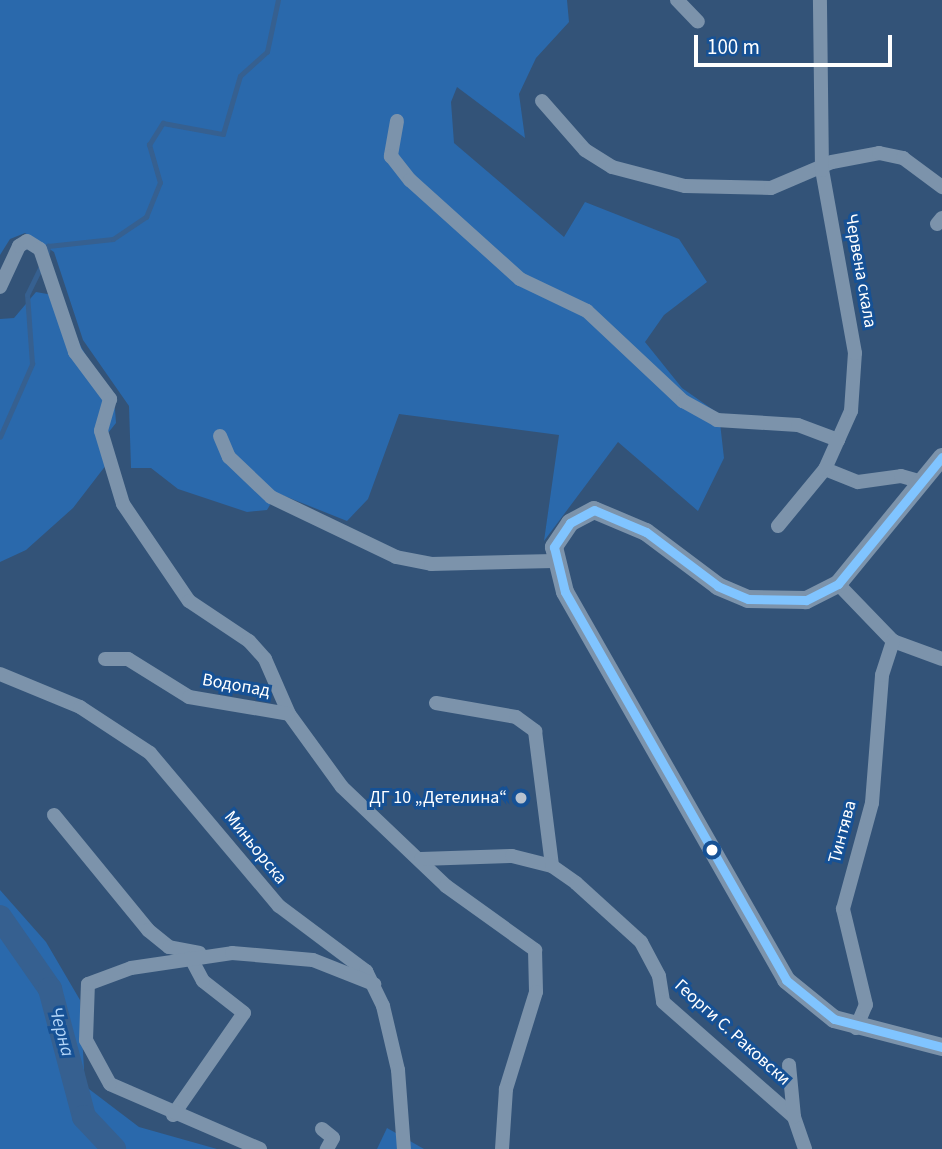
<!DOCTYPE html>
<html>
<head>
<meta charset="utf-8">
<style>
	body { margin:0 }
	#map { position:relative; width:942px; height:1149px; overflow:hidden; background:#335378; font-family:"Source Sans 3",sans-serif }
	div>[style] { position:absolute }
	.green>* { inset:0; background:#2a69ac }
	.stream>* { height:4.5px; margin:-2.25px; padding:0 2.25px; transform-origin:2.25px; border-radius:2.25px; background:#366090 }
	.river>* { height:24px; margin:-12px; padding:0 12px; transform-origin:12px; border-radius:12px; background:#366090 }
	.minor>* { height:14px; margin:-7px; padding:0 7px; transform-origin:7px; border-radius:7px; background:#7c93ab }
	.tertiary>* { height:18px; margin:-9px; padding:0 9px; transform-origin:9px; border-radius:9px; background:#7c93ab }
	.bus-1>* { height:9px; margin:-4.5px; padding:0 4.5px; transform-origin:4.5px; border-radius:4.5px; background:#80c4ff }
	.dots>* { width:19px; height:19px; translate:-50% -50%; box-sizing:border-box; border:4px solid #165195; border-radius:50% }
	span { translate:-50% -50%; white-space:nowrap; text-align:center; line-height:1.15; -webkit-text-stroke:6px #165195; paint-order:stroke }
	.street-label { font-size:18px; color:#fff }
	.poi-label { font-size:18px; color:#fff }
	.right { translate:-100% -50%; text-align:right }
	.water-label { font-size:19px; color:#b3d5f8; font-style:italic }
	.scale { position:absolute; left:694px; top:35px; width:198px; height:32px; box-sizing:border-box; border:4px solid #fff; border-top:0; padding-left:9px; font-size:21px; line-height:24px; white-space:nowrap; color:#fff; -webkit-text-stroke:5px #165195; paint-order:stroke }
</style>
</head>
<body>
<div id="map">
	<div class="green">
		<i style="clip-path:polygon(0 0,567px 0,569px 22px,536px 58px,519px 94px,525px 138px,457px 87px,451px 102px,454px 143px,564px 237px,585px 202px,679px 239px,707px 282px,664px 315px,645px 342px,682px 388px,719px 414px,724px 458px,698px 511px,618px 442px,544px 541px,559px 435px,399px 414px,368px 499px,347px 521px,277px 493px,267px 510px,247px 512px,178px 489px,151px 468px,131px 468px,129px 406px,83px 340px,54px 252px,25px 233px,10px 239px,0 255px)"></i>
		<i style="clip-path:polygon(36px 292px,53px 295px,115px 409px,116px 423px,108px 433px,113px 456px,73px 508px,26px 550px,0 562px,0 319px,14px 318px)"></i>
		<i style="clip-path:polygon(0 890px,46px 942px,80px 1000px,85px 1086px,139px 1127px,217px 1149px,0 1149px)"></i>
		<i style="clip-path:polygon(387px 1128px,424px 1149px,377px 1149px)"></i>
	</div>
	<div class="stream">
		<i style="left:47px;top:253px;width:7px;rotate:-82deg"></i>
		<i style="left:48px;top:246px;width:65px;rotate:-6.1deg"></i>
		<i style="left:113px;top:239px;width:40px;rotate:-34deg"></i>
		<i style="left:146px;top:217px;width:37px;rotate:-68deg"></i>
		<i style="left:160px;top:183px;width:40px;rotate:-106deg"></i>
		<i style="left:149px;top:145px;width:26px;rotate:-58deg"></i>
		<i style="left:163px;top:123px;width:61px;rotate:10.4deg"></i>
		<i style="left:223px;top:134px;width:60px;rotate:-73.7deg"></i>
		<i style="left:240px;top:76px;width:36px;rotate:-42deg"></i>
		<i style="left:267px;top:52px;width:53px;rotate:-78.1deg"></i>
		<i style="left:0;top:437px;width:80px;rotate:-66.3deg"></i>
		<i style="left:32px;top:364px;width:69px;rotate:-94.1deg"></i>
		<i style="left:27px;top:295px;width:34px;rotate:-64deg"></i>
	</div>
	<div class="river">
		<i style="left:0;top:917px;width:88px;rotate:55.2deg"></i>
		<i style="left:50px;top:989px;width:132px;rotate:75.1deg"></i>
		<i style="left:84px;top:1117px;width:44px;rotate:46.8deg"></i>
	</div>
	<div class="minor">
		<i style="left:677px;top:0;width:30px;rotate:46deg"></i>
		<i style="left:542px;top:101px;width:65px;rotate:48.7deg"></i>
		<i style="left:585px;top:150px;width:32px;rotate:32deg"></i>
		<i style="left:612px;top:167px;width:75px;rotate:14.6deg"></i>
		<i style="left:685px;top:186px;width:86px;rotate:1.3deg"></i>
		<i style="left:771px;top:188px;width:66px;rotate:-23.1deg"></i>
		<i style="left:832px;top:162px;width:48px;rotate:-10.8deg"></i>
		<i style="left:879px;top:153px;width:25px;rotate:12deg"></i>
		<i style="left:903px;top:158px;width:49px;rotate:36.6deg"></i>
		<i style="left:397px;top:121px;width:36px;rotate:100deg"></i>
		<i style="left:391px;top:156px;width:31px;rotate:52deg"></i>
		<i style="left:410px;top:180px;width:148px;rotate:42deg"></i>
		<i style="left:520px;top:279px;width:74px;rotate:25.5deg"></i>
		<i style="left:587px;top:311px;width:132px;rotate:43.2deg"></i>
		<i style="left:683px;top:401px;width:39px;rotate:29deg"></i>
		<i style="left:717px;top:420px;width:81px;rotate:3.5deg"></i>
		<i style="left:798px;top:425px;width:43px;rotate:20.6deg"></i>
		<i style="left:937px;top:224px;width:8px;rotate:-50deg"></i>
		<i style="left:0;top:287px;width:45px;rotate:-65.1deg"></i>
		<i style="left:19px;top:246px;width:9px;rotate:-32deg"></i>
		<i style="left:27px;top:241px;width:15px;rotate:32deg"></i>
		<i style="left:40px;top:249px;width:109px;rotate:71.2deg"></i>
		<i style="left:75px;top:352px;width:59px;rotate:53.3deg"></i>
		<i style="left:110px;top:399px;width:33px;rotate:106deg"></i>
		<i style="left:101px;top:431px;width:76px;rotate:73.2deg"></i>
		<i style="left:123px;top:504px;width:117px;rotate:55.8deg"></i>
		<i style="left:189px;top:601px;width:72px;rotate:33.7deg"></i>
		<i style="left:249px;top:641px;width:24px;rotate:48deg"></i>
		<i style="left:265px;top:659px;width:60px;rotate:66.4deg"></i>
		<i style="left:289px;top:714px;width:90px;rotate:54deg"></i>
		<i style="left:342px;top:787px;width:144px;rotate:43.6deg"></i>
		<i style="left:446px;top:886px;width:110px;rotate:35.7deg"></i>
		<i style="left:535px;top:950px;width:42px;rotate:88.6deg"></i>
		<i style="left:536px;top:992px;width:102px;rotate:107.2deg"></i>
		<i style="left:506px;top:1089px;width:60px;rotate:93.8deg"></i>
		<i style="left:220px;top:436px;width:23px;rotate:67deg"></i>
		<i style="left:229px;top:457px;width:58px;rotate:43.6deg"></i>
		<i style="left:271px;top:497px;width:139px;rotate:25.6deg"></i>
		<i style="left:396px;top:557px;width:36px;rotate:11deg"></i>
		<i style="left:431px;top:564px;width:123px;rotate:-1.4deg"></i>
		<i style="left:825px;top:469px;width:35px;rotate:22deg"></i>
		<i style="left:858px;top:482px;width:43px;rotate:-7.9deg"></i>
		<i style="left:901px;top:476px;width:22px;rotate:16deg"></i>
		<i style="left:778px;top:526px;width:74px;rotate:-50.5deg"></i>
		<i style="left:825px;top:469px;width:64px;rotate:-65.9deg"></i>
		<i style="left:851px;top:411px;width:58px;rotate:-86.1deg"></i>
		<i style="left:855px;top:353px;width:186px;rotate:-100.2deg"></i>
		<i style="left:822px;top:170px;width:170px;rotate:-90.7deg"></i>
		<i style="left:838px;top:584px;width:79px;rotate:46deg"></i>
		<i style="left:893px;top:641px;width:52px;rotate:20.2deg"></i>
		<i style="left:105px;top:659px;width:23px"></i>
		<i style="left:128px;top:659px;width:72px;rotate:31.9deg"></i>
		<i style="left:189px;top:697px;width:101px;rotate:9.6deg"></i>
		<i style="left:0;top:674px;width:87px;rotate:22.4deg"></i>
		<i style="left:80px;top:707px;width:84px;rotate:33.3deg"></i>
		<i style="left:150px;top:753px;width:200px;rotate:49.9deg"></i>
		<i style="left:279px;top:906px;width:109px;rotate:36.8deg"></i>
		<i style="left:366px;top:971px;width:39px;rotate:64deg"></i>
		<i style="left:383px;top:1006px;width:66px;rotate:76.8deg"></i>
		<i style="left:398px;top:1070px;width:79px;rotate:85.7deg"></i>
		<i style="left:436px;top:703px;width:81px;rotate:9.9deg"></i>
		<i style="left:516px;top:717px;width:24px;rotate:36deg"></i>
		<i style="left:535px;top:731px;width:136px;rotate:82.8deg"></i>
		<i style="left:54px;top:815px;width:149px;rotate:50.7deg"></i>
		<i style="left:148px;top:930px;width:27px;rotate:39deg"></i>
		<i style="left:169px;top:947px;width:31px;rotate:11deg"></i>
		<i style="left:421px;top:859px;width:91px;rotate:-1.9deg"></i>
		<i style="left:512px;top:856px;width:41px;rotate:14deg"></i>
		<i style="left:552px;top:866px;width:29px;rotate:35deg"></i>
		<i style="left:576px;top:883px;width:88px;rotate:42.2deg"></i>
		<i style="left:641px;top:942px;width:38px;rotate:62deg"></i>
		<i style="left:659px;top:976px;width:26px;rotate:81deg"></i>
		<i style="left:663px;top:1002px;width:174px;rotate:41.3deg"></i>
		<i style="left:794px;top:1117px;width:34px;rotate:71deg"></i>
		<i style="left:856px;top:1028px;width:25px;rotate:-67deg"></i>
		<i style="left:866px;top:1005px;width:99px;rotate:-103.5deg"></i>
		<i style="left:843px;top:909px;width:110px;rotate:-74.7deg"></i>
		<i style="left:872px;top:803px;width:128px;rotate:-85.5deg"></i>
		<i style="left:882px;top:675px;width:36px;rotate:-72deg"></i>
		<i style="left:789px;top:1065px;width:52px;rotate:84.5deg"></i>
		<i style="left:173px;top:1115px;width:124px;rotate:-55.2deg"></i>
		<i style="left:244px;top:1013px;width:52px;rotate:-142deg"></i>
		<i style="left:203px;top:981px;width:26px;rotate:-118deg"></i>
		<i style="left:322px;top:1129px;width:14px;rotate:39deg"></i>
		<i style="left:333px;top:1138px;width:13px;rotate:119deg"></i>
		<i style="left:260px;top:1149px;width:163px;rotate:-156.6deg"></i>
		<i style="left:110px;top:1084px;width:50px;rotate:-118.6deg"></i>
		<i style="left:86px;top:1040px;width:56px;rotate:-88deg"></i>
		<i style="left:88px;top:984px;width:46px;rotate:-20.4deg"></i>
		<i style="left:131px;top:968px;width:102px;rotate:-8.4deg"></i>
		<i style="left:232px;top:953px;width:81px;rotate:4.9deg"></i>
		<i style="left:313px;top:960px;width:66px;rotate:21.5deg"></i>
	</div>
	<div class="tertiary">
		<i style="left:942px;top:457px;width:164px;rotate:129.3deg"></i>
		<i style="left:838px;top:584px;width:36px;rotate:153deg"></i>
		<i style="left:806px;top:600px;width:58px;rotate:-179deg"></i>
		<i style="left:748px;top:599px;width:33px;rotate:-157deg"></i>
		<i style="left:718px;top:586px;width:90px;rotate:-143.1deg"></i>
		<i style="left:646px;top:532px;width:56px;rotate:-157.1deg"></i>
		<i style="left:594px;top:510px;width:27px;rotate:152deg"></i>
		<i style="left:570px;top:523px;width:29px;rotate:124deg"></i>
		<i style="left:554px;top:547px;width:46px;rotate:76.3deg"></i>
		<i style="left:565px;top:592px;width:447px;rotate:60.3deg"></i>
		<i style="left:786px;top:980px;width:62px;rotate:39.1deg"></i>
		<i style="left:834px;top:1019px;width:112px;rotate:14.5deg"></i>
	</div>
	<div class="bus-1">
		<i style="left:942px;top:457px;width:164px;rotate:129.3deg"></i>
		<i style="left:838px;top:584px;width:36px;rotate:153deg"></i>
		<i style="left:806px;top:600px;width:58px;rotate:-179deg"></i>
		<i style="left:748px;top:599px;width:33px;rotate:-157deg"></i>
		<i style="left:718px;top:586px;width:90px;rotate:-143.1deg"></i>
		<i style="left:646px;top:532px;width:56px;rotate:-157.1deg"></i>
		<i style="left:594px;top:510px;width:27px;rotate:152deg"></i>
		<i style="left:570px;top:523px;width:29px;rotate:124deg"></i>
		<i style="left:554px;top:547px;width:46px;rotate:76.3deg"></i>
		<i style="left:565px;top:592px;width:447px;rotate:60.3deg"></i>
		<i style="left:786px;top:980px;width:62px;rotate:39.1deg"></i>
		<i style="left:834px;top:1019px;width:112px;rotate:14.5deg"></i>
	</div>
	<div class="dots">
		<i style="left:521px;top:798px;background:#b8c3d0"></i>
		<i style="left:712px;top:850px;background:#fff"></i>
	</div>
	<div class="street-label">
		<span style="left:860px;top:271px;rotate:80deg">Червена скала</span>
		<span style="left:236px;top:686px;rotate:10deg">Водопад</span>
		<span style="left:843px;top:832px;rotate:-75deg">Тинтява</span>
		<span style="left:255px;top:848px;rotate:51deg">Миньорска</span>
		<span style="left:732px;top:1033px;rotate:42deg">Георги С. Раковски</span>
	</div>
	<div class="poi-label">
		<span class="right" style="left:507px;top:798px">ДГ 10 „Детелина“</span>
	</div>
	<div class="water-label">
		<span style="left:61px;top:1032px;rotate:75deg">Черна</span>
	</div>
	<div class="scale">100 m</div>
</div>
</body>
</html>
